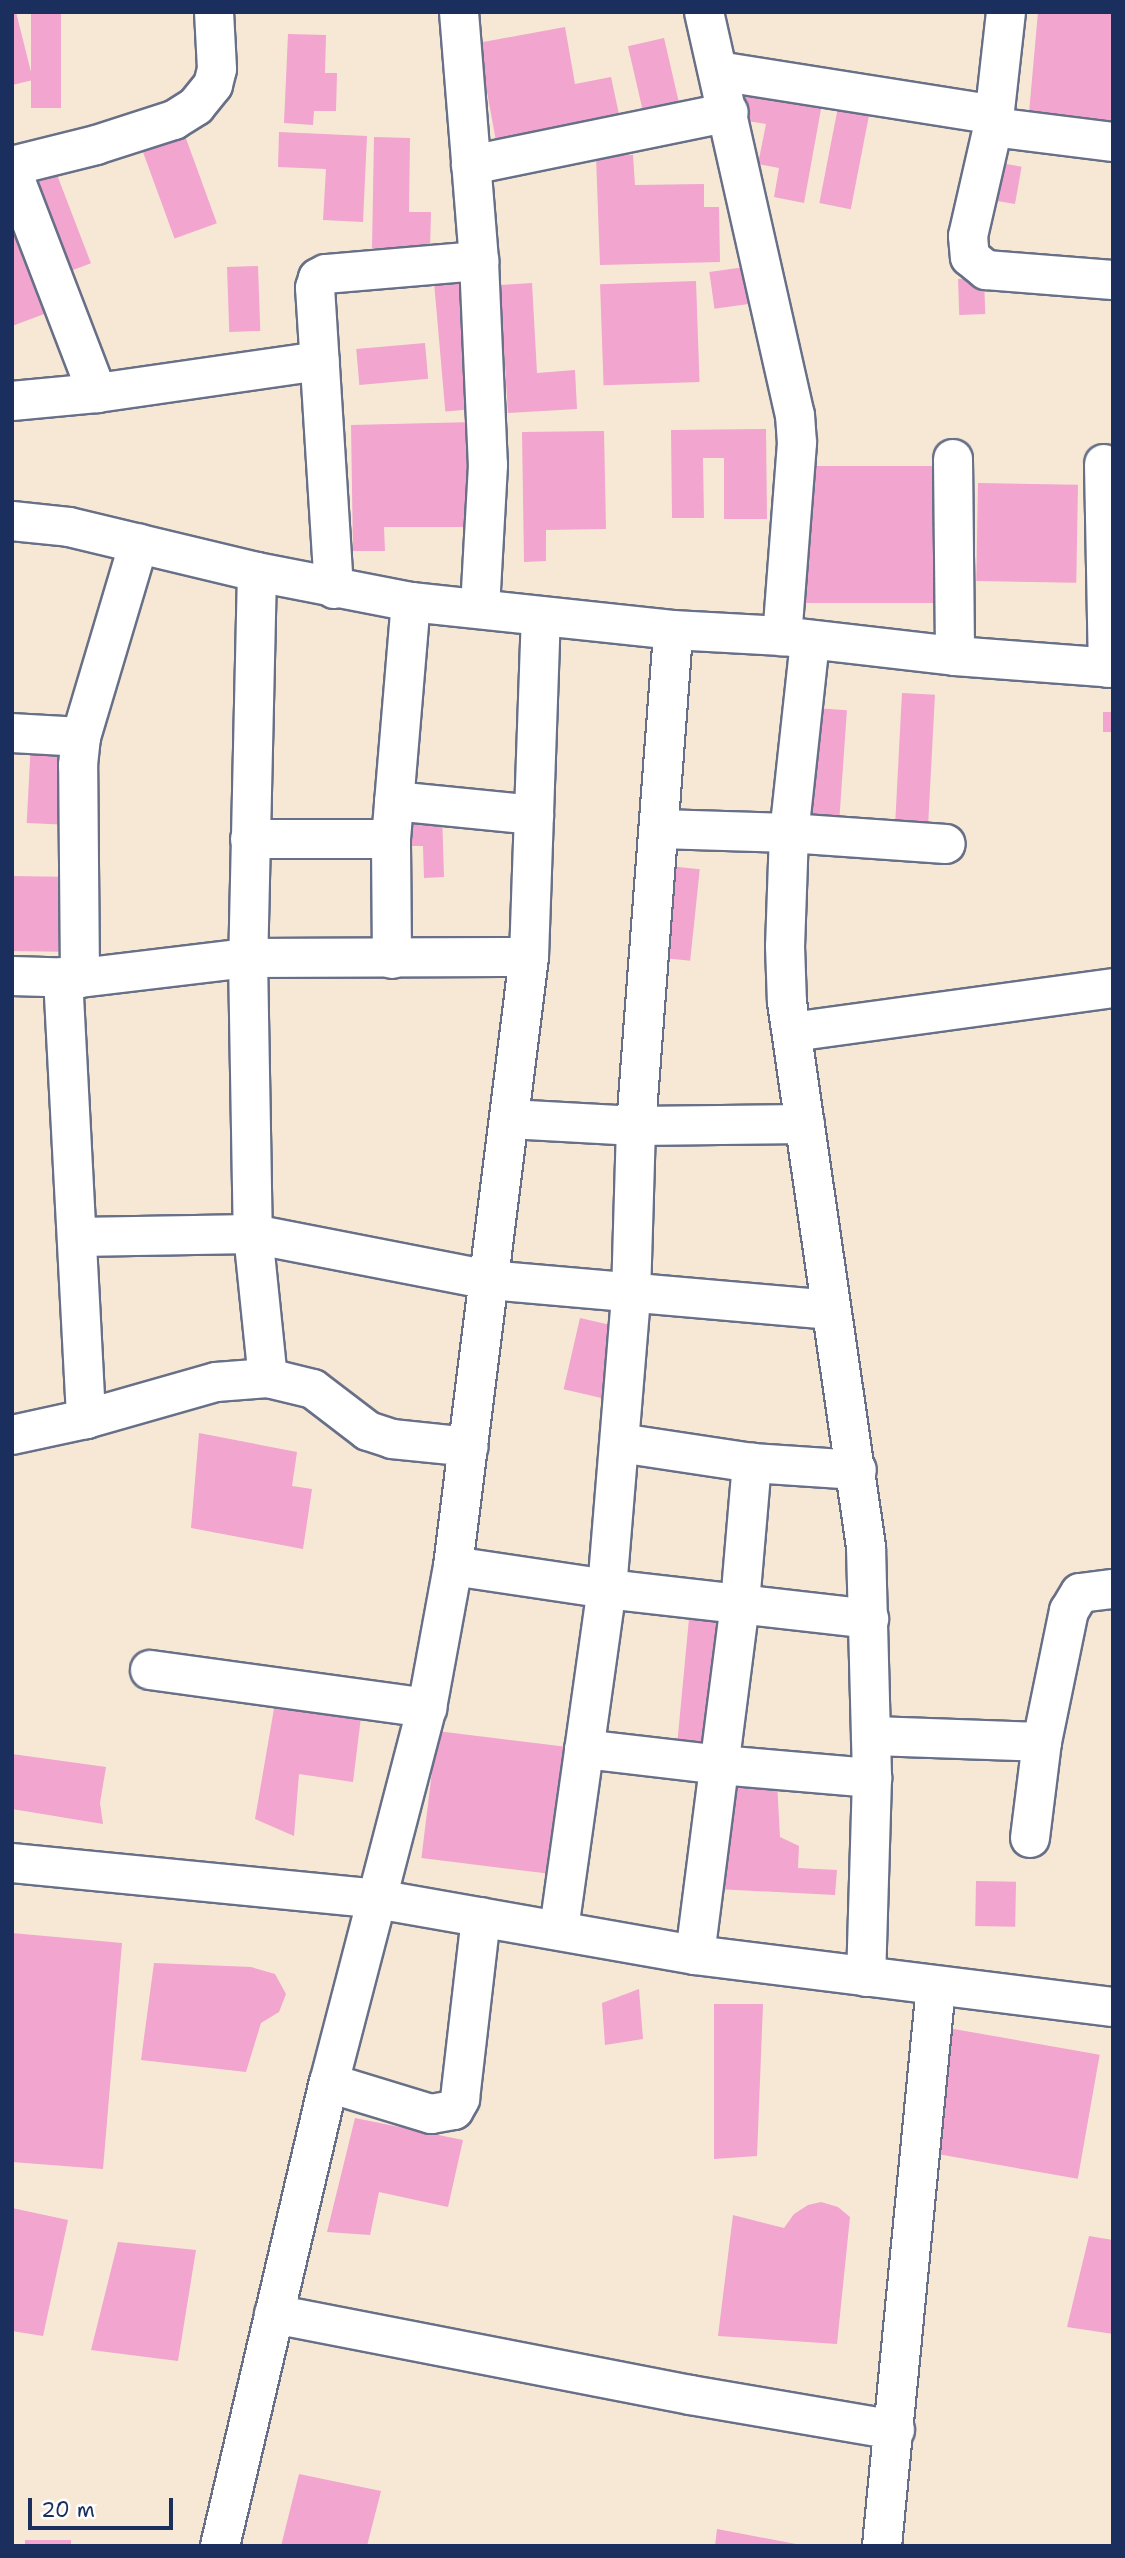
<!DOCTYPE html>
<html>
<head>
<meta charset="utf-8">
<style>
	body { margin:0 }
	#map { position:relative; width:1125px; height:2558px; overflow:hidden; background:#f6e8d5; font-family:"Shantell Sans",sans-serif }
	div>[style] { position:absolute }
	.building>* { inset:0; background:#f1a5cf; transform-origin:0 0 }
	.roads { filter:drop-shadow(2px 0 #687088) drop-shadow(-2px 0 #687088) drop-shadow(0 2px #687088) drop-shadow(0 -2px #687088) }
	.street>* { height:38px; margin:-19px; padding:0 19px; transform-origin:19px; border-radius:19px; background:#fff }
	span { translate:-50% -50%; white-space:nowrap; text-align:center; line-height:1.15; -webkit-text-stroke:6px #fff; paint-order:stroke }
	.frame { position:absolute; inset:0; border:14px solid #1b2f5e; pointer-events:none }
	.scale { position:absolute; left:28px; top:2498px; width:145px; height:32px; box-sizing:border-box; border:4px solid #1b2f5e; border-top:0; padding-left:9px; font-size:21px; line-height:24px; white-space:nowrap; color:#1b2f5e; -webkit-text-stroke:5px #fff; paint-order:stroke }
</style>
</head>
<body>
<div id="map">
	<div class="building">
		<i style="clip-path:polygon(12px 12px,16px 12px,33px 80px,12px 85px)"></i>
		<i style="left:31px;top:12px;width:30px;height:96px"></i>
		<i style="clip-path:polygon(1038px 12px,1113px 12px,1113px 122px,1029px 113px)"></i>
		<i style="clip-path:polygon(565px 27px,575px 84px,611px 77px,620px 119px,496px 141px,478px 43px)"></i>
		<i style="clip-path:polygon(288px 34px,326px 35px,325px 73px,337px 73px,336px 111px,314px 111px,313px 125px,284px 123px)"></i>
		<i style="left:664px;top:38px;width:74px;height:37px;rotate:77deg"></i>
		<i style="clip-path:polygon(738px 82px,823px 98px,804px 203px,774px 197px,779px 168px,758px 164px,766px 124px,731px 118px)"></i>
		<i style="left:839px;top:102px;width:32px;height:103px;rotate:11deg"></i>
		<i style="clip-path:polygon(279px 132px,367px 136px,363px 222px,323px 220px,326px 169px,278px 167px)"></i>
		<i style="left:184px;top:133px;width:96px;height:45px;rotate:70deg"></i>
		<i style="clip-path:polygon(374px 137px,410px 138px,409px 212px,431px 212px,430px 250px,372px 248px)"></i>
		<i style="clip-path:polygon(633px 155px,635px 185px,704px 184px,704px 207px,719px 207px,720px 262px,600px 265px,596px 156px)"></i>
		<i style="left:995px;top:162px;width:27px;height:38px;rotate:10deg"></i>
		<i style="left:54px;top:167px;width:103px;height:25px;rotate:69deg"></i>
		<i style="clip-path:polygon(12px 200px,55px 310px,12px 326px)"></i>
		<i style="left:258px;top:266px;width:65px;height:31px;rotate:88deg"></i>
		<i style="left:745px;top:267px;width:37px;height:36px;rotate:82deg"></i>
		<i style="left:468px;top:269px;width:140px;height:35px;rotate:85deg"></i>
		<i style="left:984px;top:278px;width:36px;height:26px;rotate:88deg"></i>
		<i style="left:696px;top:281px;width:101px;height:96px;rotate:88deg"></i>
		<i style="clip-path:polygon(532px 283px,537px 373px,575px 370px,577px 409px,508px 413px,500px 285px)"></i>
		<i style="left:425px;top:343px;width:36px;height:69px;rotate:85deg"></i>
		<i style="clip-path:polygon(475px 422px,477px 527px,384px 527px,385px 551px,353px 551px,351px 425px)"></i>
		<i style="clip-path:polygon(766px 429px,767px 519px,724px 519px,724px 458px,703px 458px,704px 518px,672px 518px,671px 430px)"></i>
		<i style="clip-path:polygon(604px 431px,606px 529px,546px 530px,546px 561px,524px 562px,522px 432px)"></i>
		<i style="left:796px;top:466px;width:145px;height:137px"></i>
		<i style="left:978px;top:483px;width:100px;height:98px;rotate:1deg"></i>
		<i style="left:902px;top:693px;width:33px;height:141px;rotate:3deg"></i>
		<i style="left:815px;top:708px;width:32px;height:124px;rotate:4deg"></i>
		<i style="left:1103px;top:712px;width:10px;height:20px"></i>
		<i style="left:31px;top:741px;width:33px;height:82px;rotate:3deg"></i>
		<i style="clip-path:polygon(442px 812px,444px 877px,424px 878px,423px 846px,405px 846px,404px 813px)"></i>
		<i style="left:659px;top:865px;width:41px;height:92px;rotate:6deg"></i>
		<i style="left:12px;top:876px;width:48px;height:75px;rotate:1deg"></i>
		<i style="left:580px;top:1318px;width:39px;height:73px;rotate:13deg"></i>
		<i style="clip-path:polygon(199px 1433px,297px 1452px,292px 1486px,312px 1489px,303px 1549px,191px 1528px)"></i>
		<i style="clip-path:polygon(690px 1608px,735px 1615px,716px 1747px,677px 1746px)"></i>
		<i style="clip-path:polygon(276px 1697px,362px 1709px,353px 1782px,299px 1774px,294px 1836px,255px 1819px)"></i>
		<i style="left:437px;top:1731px;width:144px;height:128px;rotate:7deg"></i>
		<i style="clip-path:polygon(12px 1754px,106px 1767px,100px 1803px,103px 1824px,12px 1809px)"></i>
		<i style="clip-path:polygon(722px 1771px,777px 1781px,780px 1837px,799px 1846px,798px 1868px,837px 1870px,835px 1895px,717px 1889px)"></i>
		<i style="left:976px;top:1881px;width:40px;height:45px;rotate:1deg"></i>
		<i style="clip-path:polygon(12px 1933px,122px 1943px,103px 2169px,12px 2162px)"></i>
		<i style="clip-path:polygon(154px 1963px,251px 1967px,275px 1974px,286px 1994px,279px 2012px,261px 2023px,246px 2072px,141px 2060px)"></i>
		<i style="clip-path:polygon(639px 1989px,643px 2039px,605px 2045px,602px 2003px)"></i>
		<i style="clip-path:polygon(714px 2004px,763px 2004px,757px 2156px,714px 2159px)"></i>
		<i style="left:948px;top:2028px;width:154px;height:126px;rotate:10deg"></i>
		<i style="clip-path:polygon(355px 2118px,463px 2140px,448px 2207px,379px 2192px,370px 2235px,327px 2232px)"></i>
		<i style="clip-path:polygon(821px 2202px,838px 2207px,850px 2217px,837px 2344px,718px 2336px,733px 2215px,784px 2228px,794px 2214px,808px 2205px)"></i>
		<i style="clip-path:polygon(12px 2208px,68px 2220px,43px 2336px,12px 2331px)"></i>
		<i style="clip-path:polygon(1089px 2236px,1113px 2240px,1113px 2334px,1067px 2327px)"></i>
		<i style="clip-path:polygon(118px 2242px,196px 2250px,178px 2361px,91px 2350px)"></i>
		<i style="clip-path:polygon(299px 2474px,381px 2491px,367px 2546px,281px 2546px)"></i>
		<i style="clip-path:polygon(717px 2529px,796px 2544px,795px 2546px,715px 2546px)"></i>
		<i style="left:25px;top:2540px;width:46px;height:6px"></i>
	</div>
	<div class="roads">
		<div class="street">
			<i style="left:459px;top:12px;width:250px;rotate:85.4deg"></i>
			<i style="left:479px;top:261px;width:204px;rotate:87.5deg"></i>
			<i style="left:488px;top:465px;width:143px;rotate:93.2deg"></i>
			<i style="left:704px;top:12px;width:413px;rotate:77.3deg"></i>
			<i style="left:795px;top:415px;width:28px;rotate:86deg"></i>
			<i style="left:797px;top:443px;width:194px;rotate:94.4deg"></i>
			<i style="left:1006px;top:12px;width:116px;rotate:96.4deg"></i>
			<i style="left:993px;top:127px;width:112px;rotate:102.9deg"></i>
			<i style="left:968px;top:236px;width:21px;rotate:85deg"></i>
			<i style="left:970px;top:257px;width:21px;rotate:39deg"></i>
			<i style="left:986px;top:270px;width:127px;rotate:4.5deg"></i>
			<i style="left:718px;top:71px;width:280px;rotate:9deg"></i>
			<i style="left:993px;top:127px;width:121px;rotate:7.1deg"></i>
			<i style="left:471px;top:165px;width:263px;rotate:-11.6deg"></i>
			<i style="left:12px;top:166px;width:87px;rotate:-14deg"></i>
			<i style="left:96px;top:145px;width:82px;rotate:-17.8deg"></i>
			<i style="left:174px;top:120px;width:26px;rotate:-32deg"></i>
			<i style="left:196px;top:106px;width:27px;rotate:-51deg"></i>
			<i style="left:213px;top:85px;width:16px;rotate:-76deg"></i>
			<i style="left:217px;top:69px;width:57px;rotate:-93deg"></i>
			<i style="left:12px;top:171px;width:238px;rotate:69deg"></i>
			<i style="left:12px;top:401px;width:85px;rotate:-5.4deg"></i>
			<i style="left:97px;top:393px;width:225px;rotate:-8.2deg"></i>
			<i style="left:953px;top:459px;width:197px;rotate:89.4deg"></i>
			<i style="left:1104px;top:464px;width:204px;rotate:88.9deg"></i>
			<i style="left:12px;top:521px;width:57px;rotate:6deg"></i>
			<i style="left:69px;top:527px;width:193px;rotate:13.5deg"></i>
			<i style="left:257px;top:572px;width:157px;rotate:11deg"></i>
			<i style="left:411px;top:602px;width:263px;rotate:6.1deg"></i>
			<i style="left:673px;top:630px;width:109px;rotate:3.2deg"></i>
			<i style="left:782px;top:636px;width:174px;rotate:6.6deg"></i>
			<i style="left:955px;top:656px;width:158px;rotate:4.3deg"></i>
			<i style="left:257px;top:572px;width:386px;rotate:91.3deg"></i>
			<i style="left:248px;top:958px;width:276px;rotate:89deg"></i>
			<i style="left:253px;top:1234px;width:145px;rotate:84.1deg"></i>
			<i style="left:334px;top:589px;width:302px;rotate:-93.6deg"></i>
			<i style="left:315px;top:288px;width:10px;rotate:-73deg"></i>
			<i style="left:318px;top:278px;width:9px;rotate:-27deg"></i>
			<i style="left:326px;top:274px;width:154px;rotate:-4.9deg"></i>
			<i style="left:810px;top:641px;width:193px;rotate:96.2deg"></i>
			<i style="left:789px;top:833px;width:113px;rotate:92deg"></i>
			<i style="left:785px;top:946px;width:56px;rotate:88deg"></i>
			<i style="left:787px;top:1002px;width:551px;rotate:81.75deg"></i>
			<i style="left:866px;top:1547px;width:231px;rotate:88.5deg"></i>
			<i style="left:872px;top:1778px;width:199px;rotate:91.7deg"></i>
			<i style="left:12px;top:733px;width:69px;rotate:3.3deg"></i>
			<i style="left:394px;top:801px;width:141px;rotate:5.7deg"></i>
			<i style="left:660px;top:829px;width:129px;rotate:1.8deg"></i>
			<i style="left:789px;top:833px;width:157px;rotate:4deg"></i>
			<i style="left:250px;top:839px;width:141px"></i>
			<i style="left:392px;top:959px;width:120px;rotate:-90.5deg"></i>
			<i style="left:391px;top:839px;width:238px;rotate:-85.2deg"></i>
			<i style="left:12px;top:976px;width:68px;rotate:1.7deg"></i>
			<i style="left:80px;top:978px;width:169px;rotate:-6.8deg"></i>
			<i style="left:248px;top:958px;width:281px;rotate:-0.2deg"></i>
			<i style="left:63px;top:977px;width:443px;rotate:87deg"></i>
			<i style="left:80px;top:978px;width:213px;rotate:-90.5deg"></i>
			<i style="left:78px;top:765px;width:28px;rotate:-84deg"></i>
			<i style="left:81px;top:737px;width:202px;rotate:-73.4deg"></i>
			<i style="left:792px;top:1032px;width:324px;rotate:-7.8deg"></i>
			<i style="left:509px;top:1119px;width:127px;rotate:3.2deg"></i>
			<i style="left:636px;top:1126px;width:169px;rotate:-0.7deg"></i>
			<i style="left:77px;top:1237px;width:176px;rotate:-1deg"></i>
			<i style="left:253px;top:1234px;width:240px;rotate:11deg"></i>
			<i style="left:489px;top:1280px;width:342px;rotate:5deg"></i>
			<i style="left:12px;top:1435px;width:76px;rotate:-12.2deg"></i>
			<i style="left:86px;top:1419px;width:135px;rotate:-15.9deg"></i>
			<i style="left:216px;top:1382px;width:52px;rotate:-4.4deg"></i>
			<i style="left:268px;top:1378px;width:46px;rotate:13.7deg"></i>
			<i style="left:313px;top:1389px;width:69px;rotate:37.4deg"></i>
			<i style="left:368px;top:1431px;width:25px;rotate:18deg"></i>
			<i style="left:392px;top:1439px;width:77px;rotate:5.9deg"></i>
			<i style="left:620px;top:1443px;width:134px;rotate:8.6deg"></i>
			<i style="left:752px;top:1463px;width:105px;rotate:3.8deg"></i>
			<i style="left:453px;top:1566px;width:156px;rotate:8.5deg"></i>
			<i style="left:607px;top:1589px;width:264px;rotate:6.5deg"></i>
			<i style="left:150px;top:1670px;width:280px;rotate:7.8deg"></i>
			<i style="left:871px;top:1736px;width:171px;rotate:2deg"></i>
			<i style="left:584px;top:1749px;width:137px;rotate:6.7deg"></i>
			<i style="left:720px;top:1765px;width:153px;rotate:4.9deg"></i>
			<i style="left:1030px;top:1838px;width:97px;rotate:-82.9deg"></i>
			<i style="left:1042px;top:1742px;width:134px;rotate:-78.4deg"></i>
			<i style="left:1069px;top:1611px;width:21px;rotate:-59deg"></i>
			<i style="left:1080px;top:1593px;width:33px;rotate:-7deg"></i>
			<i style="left:12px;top:1863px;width:367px;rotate:5.6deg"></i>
			<i style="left:377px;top:1899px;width:323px;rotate:10deg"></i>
			<i style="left:695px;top:1955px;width:421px;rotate:7.1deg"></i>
			<i style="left:559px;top:1929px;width:343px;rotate:-82deg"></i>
			<i style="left:607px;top:1589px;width:295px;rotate:-85.3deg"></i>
			<i style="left:631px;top:1295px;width:169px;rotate:-88.3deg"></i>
			<i style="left:636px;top:1126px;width:497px;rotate:-85.7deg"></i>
			<i style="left:695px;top:1955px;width:355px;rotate:-82.7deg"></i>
			<i style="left:740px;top:1603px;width:141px;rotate:-85.1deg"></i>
			<i style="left:329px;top:2083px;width:107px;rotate:16.9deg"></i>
			<i style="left:431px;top:2114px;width:23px;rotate:-10deg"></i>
			<i style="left:454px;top:2110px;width:13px;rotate:-61deg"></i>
			<i style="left:460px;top:2099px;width:183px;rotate:-83.4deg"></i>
			<i style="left:274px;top:2314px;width:424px;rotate:11deg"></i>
			<i style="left:690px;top:2395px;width:208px;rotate:9.7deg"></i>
			<i style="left:220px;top:2546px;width:476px;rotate:-76.8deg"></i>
			<i style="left:329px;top:2083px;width:388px;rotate:-75.4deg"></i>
			<i style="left:427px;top:1708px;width:144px;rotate:-79.6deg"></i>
			<i style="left:453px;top:1566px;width:614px;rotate:-82.89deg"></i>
			<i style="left:529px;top:957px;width:340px;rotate:-88deg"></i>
			<i style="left:882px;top:2546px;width:563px;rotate:-84.49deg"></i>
		</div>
	</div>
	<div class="frame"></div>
	<div class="scale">20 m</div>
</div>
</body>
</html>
